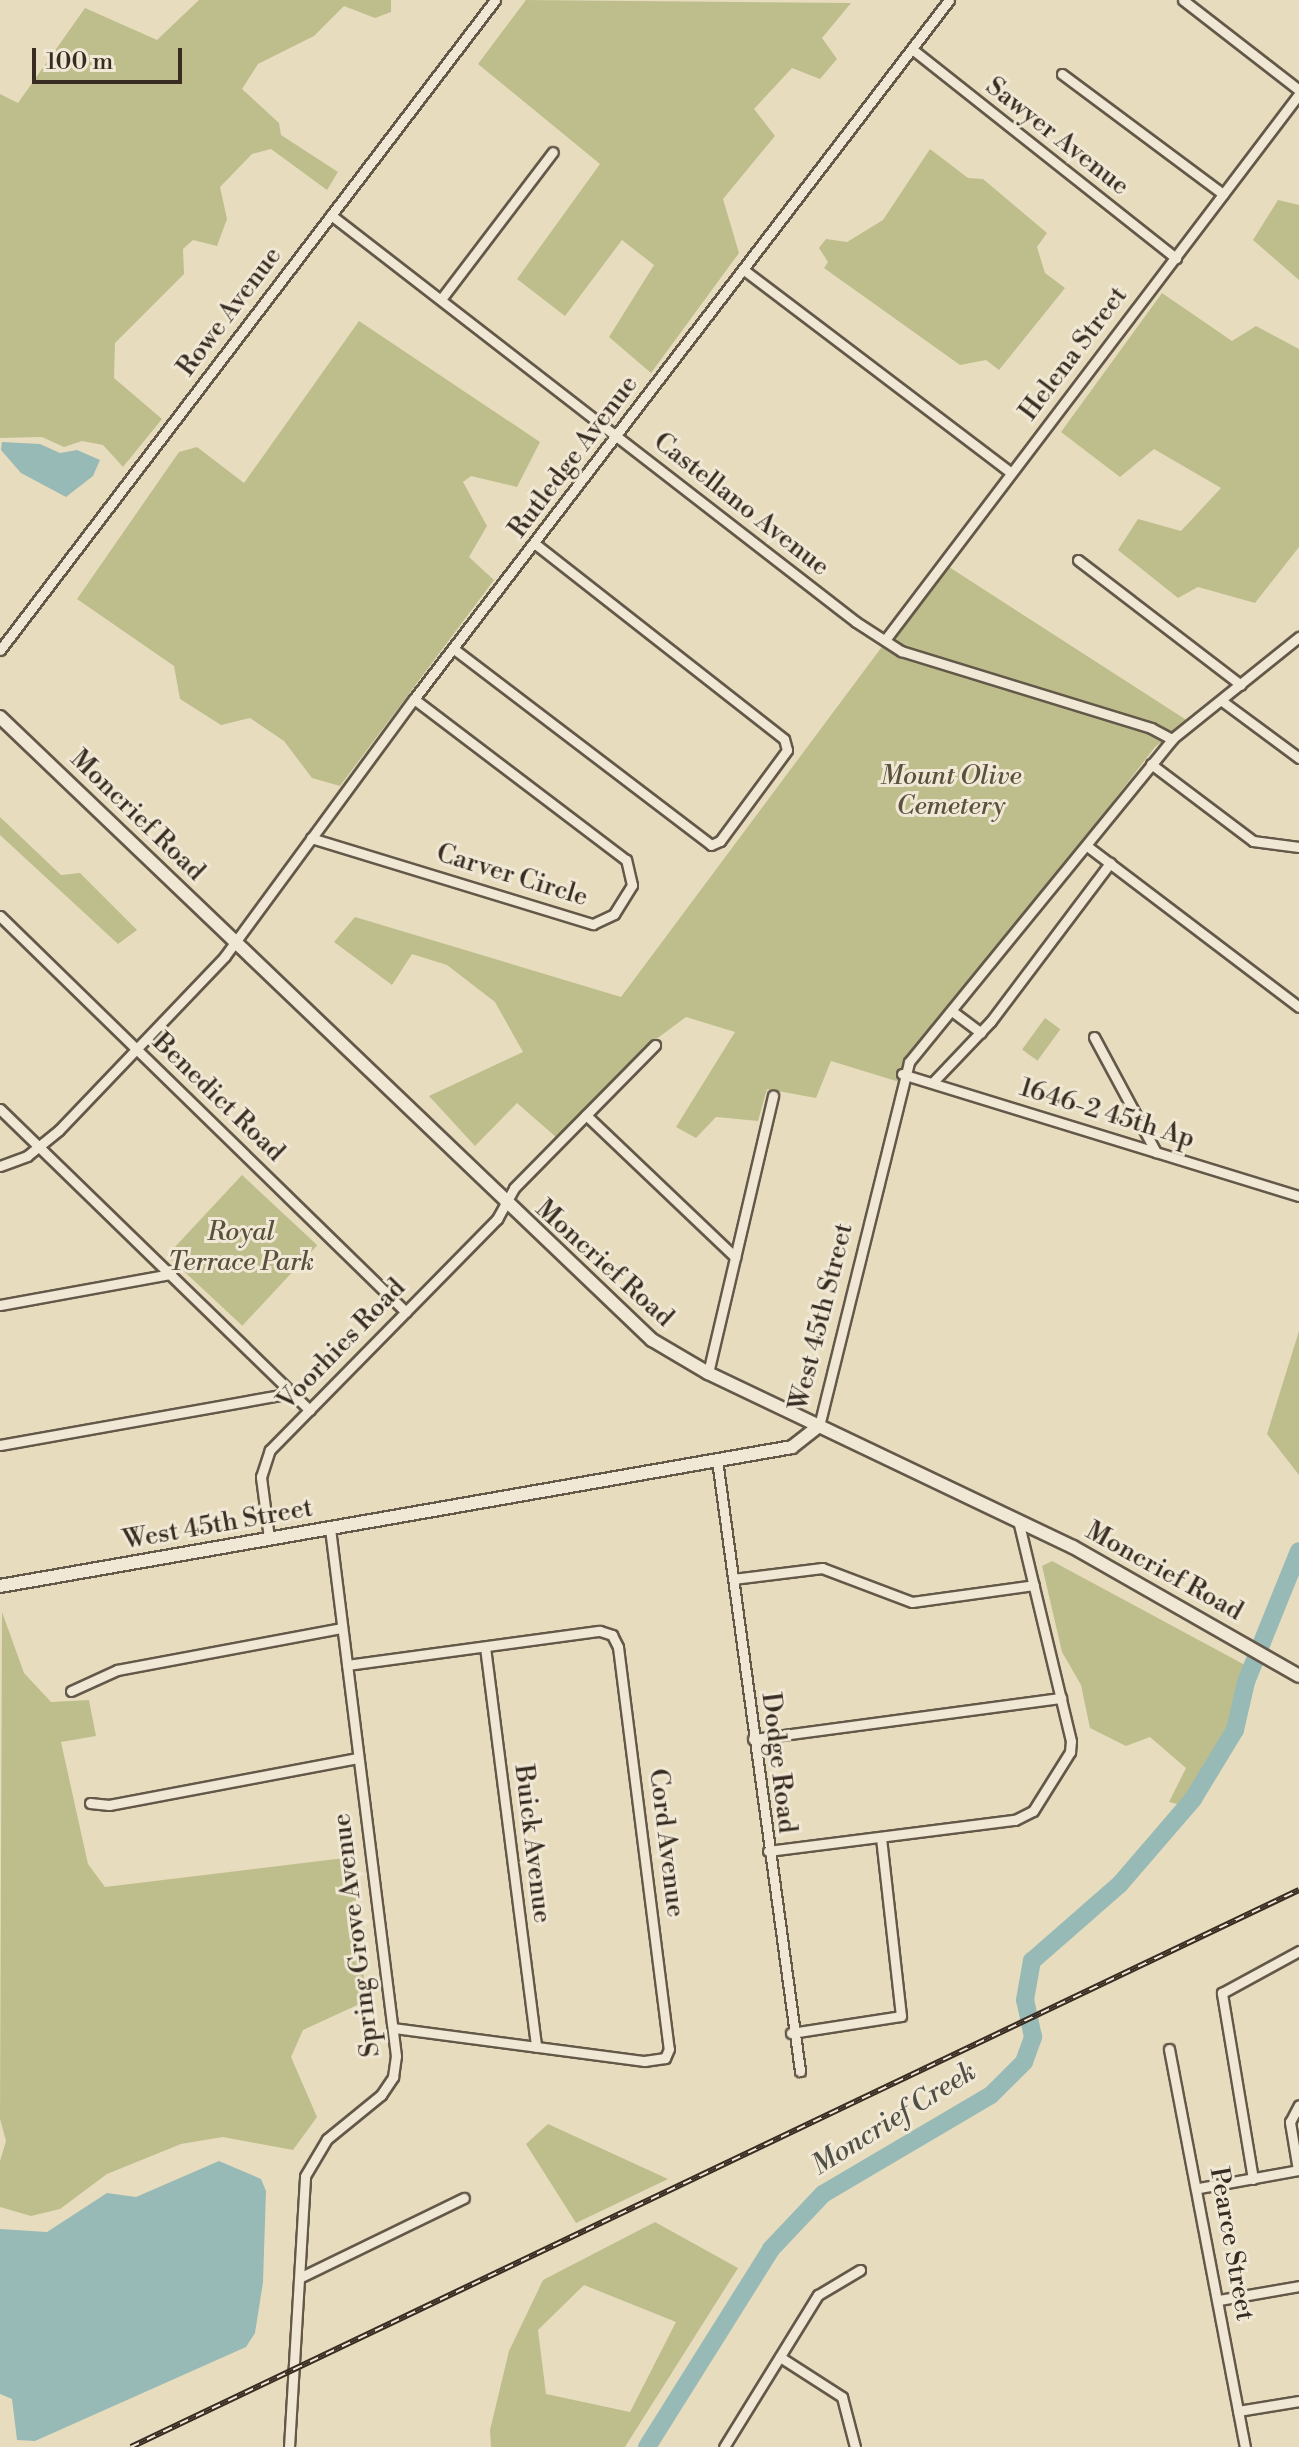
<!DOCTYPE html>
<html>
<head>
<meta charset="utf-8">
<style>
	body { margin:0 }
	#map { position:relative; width:1299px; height:2447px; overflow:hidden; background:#e8dcbe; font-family:"Libre Bodoni",serif }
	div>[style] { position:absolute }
	.green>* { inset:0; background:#bebe8c; transform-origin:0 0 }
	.water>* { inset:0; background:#98bab7 }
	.river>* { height:18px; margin:-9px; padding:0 9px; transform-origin:9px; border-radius:9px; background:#98bab7 }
	.roads { filter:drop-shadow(2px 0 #645849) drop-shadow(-2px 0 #645849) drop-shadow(0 2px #645849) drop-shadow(0 -2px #645849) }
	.street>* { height:9px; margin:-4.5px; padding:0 4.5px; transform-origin:4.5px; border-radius:4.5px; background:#f0e8d5 }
	.secondary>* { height:12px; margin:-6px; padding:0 6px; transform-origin:6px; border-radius:6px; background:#f0e8d5 }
	.rail>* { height:6px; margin-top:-3px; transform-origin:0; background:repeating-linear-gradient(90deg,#f0e8d5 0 9px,#382c22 0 18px); box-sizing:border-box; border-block:2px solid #382c22 }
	span { translate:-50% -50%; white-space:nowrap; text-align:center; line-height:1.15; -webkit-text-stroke:6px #f0e8d5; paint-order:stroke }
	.street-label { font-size:26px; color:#382c22 }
	.park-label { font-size:26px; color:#5a503c; font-style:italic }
	.water-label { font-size:28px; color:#505047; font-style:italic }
	.scale { position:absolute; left:32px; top:48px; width:150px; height:36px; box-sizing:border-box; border:4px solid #382c22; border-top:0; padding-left:10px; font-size:24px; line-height:28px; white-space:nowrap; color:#382c22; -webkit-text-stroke:6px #f0e8d5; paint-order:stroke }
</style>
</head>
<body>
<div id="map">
	<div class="green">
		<i style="clip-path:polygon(199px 0,391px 0,391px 12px,375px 18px,344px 6px,314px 36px,258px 64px,242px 89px,279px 123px,281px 135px,338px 172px,327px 190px,271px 149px,252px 154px,220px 187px,227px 219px,217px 246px,193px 240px,183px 249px,184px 274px,115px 343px,114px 378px,162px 419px,123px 467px,103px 445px,82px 441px,64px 447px,42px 437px,0 438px,0 94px,18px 103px,85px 8px,157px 40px)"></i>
		<i style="clip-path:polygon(526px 0,851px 3px,822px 38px,837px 59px,820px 79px,792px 68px,754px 109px,775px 136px,723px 199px,739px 253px,651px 373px,609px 337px,654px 265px,622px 240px,565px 316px,517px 279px,600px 164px,478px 64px)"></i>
		<i style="clip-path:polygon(930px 149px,968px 178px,983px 179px,1047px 233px,1037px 247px,1045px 273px,1065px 288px,999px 370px,986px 360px,960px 365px,824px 268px,828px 262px,819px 248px,826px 239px,847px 242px,883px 220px)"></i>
		<i style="clip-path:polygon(1278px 200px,1299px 205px,1299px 280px,1253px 240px)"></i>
		<i style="clip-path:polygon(1162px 293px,1232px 341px,1256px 326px,1299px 349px,1299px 547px,1255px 603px,1198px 587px,1178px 598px,1118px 550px,1138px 519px,1181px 531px,1221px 488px,1154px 449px,1120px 477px,1061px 432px)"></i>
		<i style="clip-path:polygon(359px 321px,540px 442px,517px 487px,471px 476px,463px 482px,487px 526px,469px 557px,494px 580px,340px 786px,312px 778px,284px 741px,250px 718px,221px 725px,180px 699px,174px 666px,77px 599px,179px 452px,197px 447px,244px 483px)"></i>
		<i style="clip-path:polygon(949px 567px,1188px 721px,1155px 747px,1087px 835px,1094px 841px,913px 1065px,906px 1084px,831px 1061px,816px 1098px,767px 1089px,758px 1121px,716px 1117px,696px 1138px,676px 1127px,735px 1032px,686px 1017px,651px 1043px,557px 1138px,517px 1103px,475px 1146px,429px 1096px,523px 1052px,495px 1002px,447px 965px,412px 954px,392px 985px,334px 942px,355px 917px,621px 997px,881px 648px)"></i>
		<i style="clip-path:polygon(0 817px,61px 875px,80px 873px,137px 930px,118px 944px,0 835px)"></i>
		<i style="left:1045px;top:1018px;width:19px;height:39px;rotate:36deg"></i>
		<i style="left:242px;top:1175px;width:103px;height:110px;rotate:43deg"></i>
		<i style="clip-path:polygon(1299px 1331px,1299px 1475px,1267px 1434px)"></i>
		<i style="clip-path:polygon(1052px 1561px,1245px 1665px,1228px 1729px,1181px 1805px,1169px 1802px,1186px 1768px,1150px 1737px,1126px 1746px,1090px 1728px,1081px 1685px,1062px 1652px,1042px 1566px)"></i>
		<i style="clip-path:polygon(2px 1612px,24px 1673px,51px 1702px,89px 1700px,96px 1736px,61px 1742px,88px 1864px,105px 1887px,353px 1857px,366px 2001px,303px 2030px,291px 2057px,317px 2117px,293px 2150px,223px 2137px,181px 2144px,107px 2174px,60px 2209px,31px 2216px,0 2207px,0 2161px,6px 2141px,0 2119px)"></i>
		<i style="clip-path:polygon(548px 2124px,668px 2179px,576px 2223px,526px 2144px)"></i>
		<i style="clip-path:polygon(evenodd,655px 2222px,738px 2268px,625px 2447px,491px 2447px,490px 2430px,509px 2351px,543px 2280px,655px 2222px,584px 2285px,676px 2322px,630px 2412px,546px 2394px,538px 2330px,584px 2285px)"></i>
	</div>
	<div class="water">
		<i style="clip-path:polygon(2px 442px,40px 444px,60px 453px,77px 450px,100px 460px,93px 476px,66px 497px,21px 473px,1px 450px)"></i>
		<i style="clip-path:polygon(219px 2161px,261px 2179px,266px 2191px,263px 2282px,255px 2333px,246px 2347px,35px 2441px,17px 2440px,12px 2399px,0 2394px,0 2229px,47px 2232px,107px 2193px,136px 2197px)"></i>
	</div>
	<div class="river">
		<i style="left:647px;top:2447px;width:234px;rotate:-57.9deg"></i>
		<i style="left:771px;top:2249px;width:76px;rotate:-46.6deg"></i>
		<i style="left:823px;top:2194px;width:195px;rotate:-30.5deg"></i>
		<i style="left:991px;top:2095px;width:47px;rotate:-45deg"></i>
		<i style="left:1024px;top:2062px;width:27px;rotate:-70deg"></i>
		<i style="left:1033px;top:2037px;width:38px;rotate:-102deg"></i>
		<i style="left:1025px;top:2000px;width:40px;rotate:-80deg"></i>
		<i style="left:1032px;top:1961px;width:117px;rotate:-41.2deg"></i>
		<i style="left:1120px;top:1884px;width:112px;rotate:-49.3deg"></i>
		<i style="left:1193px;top:1799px;width:81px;rotate:-58.7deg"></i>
		<i style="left:1235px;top:1730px;width:49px;rotate:-77.1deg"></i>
		<i style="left:1246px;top:1682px;width:141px;rotate:-68deg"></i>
	</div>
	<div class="roads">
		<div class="street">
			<i style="left:1183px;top:0;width:147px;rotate:37.8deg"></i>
			<i style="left:912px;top:49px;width:337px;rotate:38.4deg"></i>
			<i style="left:1062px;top:74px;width:201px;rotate:36.7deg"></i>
			<i style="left:331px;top:215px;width:664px;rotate:37.78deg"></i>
			<i style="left:856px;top:622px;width:54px;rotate:32.8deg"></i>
			<i style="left:901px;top:651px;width:262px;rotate:17.1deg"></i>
			<i style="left:1151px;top:728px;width:24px;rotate:28deg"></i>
			<i style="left:744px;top:270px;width:335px;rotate:37.2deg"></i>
			<i style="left:442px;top:298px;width:183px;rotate:-52.8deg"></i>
			<i style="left:1078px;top:560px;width:205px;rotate:37.5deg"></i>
			<i style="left:885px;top:640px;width:685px;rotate:-52.83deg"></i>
			<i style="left:454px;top:649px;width:323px;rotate:37.3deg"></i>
			<i style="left:711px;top:845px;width:10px;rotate:-24deg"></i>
			<i style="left:720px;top:841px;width:113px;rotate:-53.6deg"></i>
			<i style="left:787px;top:750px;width:11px;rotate:-105deg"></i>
			<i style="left:784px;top:739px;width:316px;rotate:-141.9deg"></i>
			<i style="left:0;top:650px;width:817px;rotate:-52.71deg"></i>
			<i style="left:1222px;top:701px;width:96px;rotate:36.5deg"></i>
			<i style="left:1151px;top:764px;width:128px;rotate:37deg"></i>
			<i style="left:1253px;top:841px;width:46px;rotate:7.4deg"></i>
			<i style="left:311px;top:838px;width:295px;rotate:17deg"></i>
			<i style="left:593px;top:924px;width:23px;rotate:-25deg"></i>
			<i style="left:614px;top:914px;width:34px;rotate:-58deg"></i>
			<i style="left:632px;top:885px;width:26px;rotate:-103deg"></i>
			<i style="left:626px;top:860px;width:266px;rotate:-142.8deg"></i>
			<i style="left:1087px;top:846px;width:266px;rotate:37.2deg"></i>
			<i style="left:0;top:916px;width:567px;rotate:44.29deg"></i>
			<i style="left:952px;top:1011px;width:36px;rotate:37deg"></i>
			<i style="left:1094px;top:1037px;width:131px;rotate:61.7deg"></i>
			<i style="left:902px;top:1074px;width:415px;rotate:17.1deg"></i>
			<i style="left:933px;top:1082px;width:84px;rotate:-46.4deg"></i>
			<i style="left:991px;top:1021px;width:198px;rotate:-53deg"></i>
			<i style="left:0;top:1109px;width:432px;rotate:44.2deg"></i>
			<i style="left:586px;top:1115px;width:206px;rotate:43.6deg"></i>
			<i style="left:0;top:1166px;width:29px;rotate:-20deg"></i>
			<i style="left:27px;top:1156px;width:41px;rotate:-39.1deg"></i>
			<i style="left:59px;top:1130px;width:240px;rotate:-46.3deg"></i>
			<i style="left:225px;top:956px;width:319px;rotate:-53.7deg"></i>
			<i style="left:414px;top:699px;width:880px;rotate:-52.57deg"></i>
			<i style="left:0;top:1305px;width:174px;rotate:-10.3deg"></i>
			<i style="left:708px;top:1373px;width:285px;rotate:-76.8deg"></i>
			<i style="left:819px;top:1426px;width:375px;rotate:-76.1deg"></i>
			<i style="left:909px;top:1062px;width:417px;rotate:-50.8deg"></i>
			<i style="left:1172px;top:739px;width:163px;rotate:-38.8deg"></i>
			<i style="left:0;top:1445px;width:297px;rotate:-10.1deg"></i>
			<i style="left:717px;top:1460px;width:617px;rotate:82.26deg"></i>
			<i style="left:269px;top:1538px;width:62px;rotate:-97.5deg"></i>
			<i style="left:261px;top:1477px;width:28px;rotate:-72deg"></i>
			<i style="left:270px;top:1450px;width:324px;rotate:-45.5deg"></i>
			<i style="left:497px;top:1219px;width:35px;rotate:-61deg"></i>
			<i style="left:514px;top:1188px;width:201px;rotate:-45.4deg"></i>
			<i style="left:733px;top:1579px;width:90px;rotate:-7deg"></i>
			<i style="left:822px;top:1568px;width:96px;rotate:20.7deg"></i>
			<i style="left:912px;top:1602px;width:123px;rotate:-7.9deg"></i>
			<i style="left:485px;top:1647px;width:403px;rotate:82.7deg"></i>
			<i style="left:347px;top:1665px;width:255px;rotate:-7.7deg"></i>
			<i style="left:600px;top:1631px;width:13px;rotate:18deg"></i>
			<i style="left:612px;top:1635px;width:13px;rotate:63deg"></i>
			<i style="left:618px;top:1647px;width:405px;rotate:82.8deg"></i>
			<i style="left:669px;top:2049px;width:10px;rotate:114deg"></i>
			<i style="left:665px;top:2058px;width:21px;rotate:172deg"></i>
			<i style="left:644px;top:2061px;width:253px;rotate:-172.5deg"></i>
			<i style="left:71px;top:1691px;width:51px;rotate:-24.5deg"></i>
			<i style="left:117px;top:1670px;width:229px;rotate:-10.6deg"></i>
			<i style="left:753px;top:1739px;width:311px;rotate:-7.6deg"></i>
			<i style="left:90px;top:1803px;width:19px;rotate:6deg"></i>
			<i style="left:109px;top:1805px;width:253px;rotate:-10.7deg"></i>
			<i style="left:768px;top:1851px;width:249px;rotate:-7.2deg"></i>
			<i style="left:1015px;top:1820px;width:20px;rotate:-27deg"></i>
			<i style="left:1033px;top:1811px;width:70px;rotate:-57.9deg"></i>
			<i style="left:1070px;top:1752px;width:11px;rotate:-85deg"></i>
			<i style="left:1071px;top:1741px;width:227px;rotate:-103.5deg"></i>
			<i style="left:791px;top:2033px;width:111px;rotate:-8.8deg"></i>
			<i style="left:901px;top:2016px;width:180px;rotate:-96.4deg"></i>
			<i style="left:1169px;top:2049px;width:405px;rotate:79.2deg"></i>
			<i style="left:1298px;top:2170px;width:49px;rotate:-99.5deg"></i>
			<i style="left:1290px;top:2122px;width:19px;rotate:-62deg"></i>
			<i style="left:1253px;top:2179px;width:189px;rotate:-99.5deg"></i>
			<i style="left:1222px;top:1993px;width:88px;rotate:-28.6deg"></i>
			<i style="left:1199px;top:2188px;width:102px;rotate:-10.2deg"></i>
			<i style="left:301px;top:2277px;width:181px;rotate:-25.9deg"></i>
			<i style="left:1219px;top:2300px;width:81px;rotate:-9.9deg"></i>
			<i style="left:780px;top:2357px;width:74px;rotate:32.8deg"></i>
			<i style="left:842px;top:2397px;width:52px;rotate:75.4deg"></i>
			<i style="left:1238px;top:2411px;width:62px;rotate:-9.3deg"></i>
			<i style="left:289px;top:2447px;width:271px;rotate:-86.6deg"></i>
			<i style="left:305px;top:2176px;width:43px;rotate:-59.3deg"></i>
			<i style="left:327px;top:2139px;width:70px;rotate:-39.2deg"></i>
			<i style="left:381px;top:2095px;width:22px;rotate:-56deg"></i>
			<i style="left:393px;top:2077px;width:21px;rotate:-82deg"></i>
			<i style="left:396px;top:2056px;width:532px;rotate:-97.13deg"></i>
			<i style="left:724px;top:2447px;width:179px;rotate:-58.3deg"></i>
			<i style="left:818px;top:2295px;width:49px;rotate:-30.8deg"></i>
		</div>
		<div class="secondary">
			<i style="left:0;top:717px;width:902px;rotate:43.7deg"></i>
			<i style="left:652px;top:1340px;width:65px;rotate:30.5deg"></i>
			<i style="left:708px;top:1373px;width:404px;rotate:25.5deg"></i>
			<i style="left:1073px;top:1547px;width:260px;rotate:29.7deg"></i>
			<i style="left:0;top:1586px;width:804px;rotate:-9.95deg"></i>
			<i style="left:792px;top:1447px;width:34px;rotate:-38deg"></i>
		</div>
	</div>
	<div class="rail">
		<i style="left:131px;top:2447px;width:1294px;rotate:-25.5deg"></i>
	</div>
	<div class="street-label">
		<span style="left:1057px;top:137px;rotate:38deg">Sawyer Avenue</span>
		<span style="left:230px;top:312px;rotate:-53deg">Rowe Avenue</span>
		<span style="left:1074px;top:354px;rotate:-53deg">Helena Street</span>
		<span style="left:574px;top:457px;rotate:-53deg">Rutledge Avenue</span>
		<span style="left:741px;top:505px;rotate:38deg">Castellano Avenue</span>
		<span style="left:137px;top:816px;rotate:44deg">Moncrief Road</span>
		<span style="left:512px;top:876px;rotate:17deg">Carver Circle</span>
		<span style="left:218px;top:1098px;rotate:44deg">Benedict Road</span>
		<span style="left:1107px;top:1114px;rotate:17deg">1646-2 45th Ap</span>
		<span style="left:604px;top:1264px;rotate:42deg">Moncrief Road</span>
		<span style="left:822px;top:1317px;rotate:-76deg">West 45th Street</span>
		<span style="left:342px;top:1345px;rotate:-46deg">Voorhies Road</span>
		<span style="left:218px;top:1525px;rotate:-10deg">West 45th Street</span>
		<span style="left:1164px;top:1572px;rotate:29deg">Moncrief Road</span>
		<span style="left:778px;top:1763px;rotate:83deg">Dodge Road</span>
		<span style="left:666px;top:1843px;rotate:83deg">Cord Avenue</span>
		<span style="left:532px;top:1844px;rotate:83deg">Buick Avenue</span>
		<span style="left:357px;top:1935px;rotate:-97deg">Spring Grove Avenue</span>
		<span style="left:1231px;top:2244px;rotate:80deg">Pearce Street</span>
	</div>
	<div class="park-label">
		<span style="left:951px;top:792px">Mount Olive<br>Cemetery</span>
		<span style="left:241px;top:1248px">Royal<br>Terrace Park</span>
	</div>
	<div class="water-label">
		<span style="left:894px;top:2119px;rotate:-32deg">Moncrief Creek</span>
	</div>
	<div class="scale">100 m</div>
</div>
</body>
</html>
